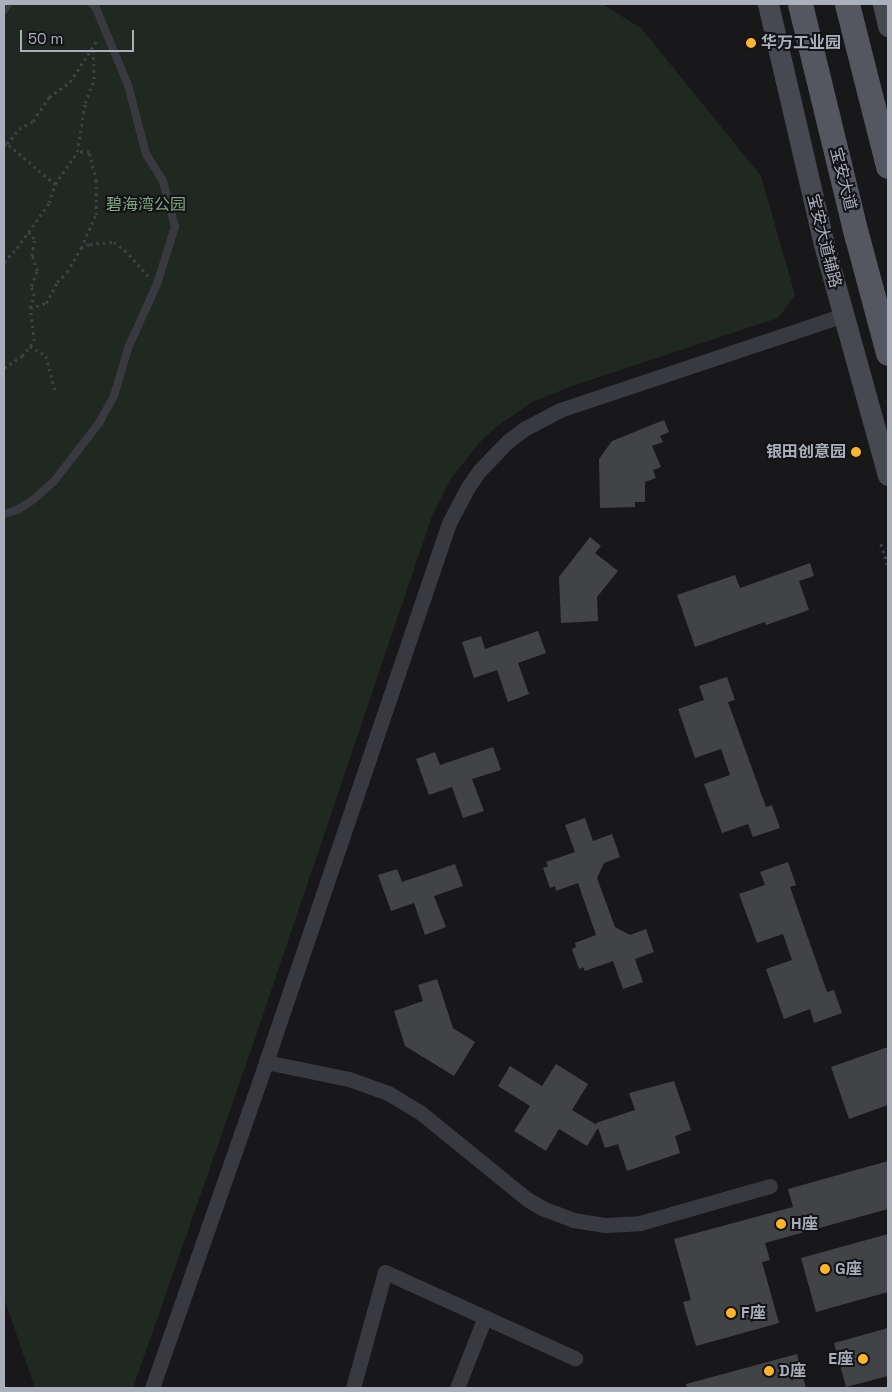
<!DOCTYPE html>
<html>
<head>
<meta charset="utf-8">
<style>
	body { margin:0 }
	#map { position:relative; width:892px; height:1392px; overflow:hidden; background:#18181a; font-family:"Space Grotesk","Noto Sans SC",sans-serif }
	div>[style] { position:absolute }
	.green>* { inset:0; background:#1f2921 }
	.building>* { inset:0; background:#424347 }
	.path>* { height:2.5px; margin-top:-1.25px; transform-origin:0; background:repeating-linear-gradient(90deg,#3e4147 0 2.5px,transparent 0 6.5px) }
	.lane>* { height:8px; margin:-4px; padding:0 4px; transform-origin:4px; border-radius:4px; background:#393a40 }
	.street>* { height:15px; margin:-7.5px; padding:0 7.5px; transform-origin:7.5px; border-radius:7.5px; background:#393a40 }
	.secondary>* { height:21px; margin:-10.5px; padding:0 10.5px; transform-origin:10.5px; border-radius:10.5px; background:#464950 }
	.primary>* { height:25px; margin:-12.5px; padding:0 12.5px; transform-origin:12.5px; border-radius:12.5px; background:#54575f }
	.dots>* { width:14px; height:14px; translate:-50% -50%; box-sizing:border-box; border:2px solid #131315; border-radius:50% }
	span { translate:-50% -50%; white-space:nowrap; text-align:center; line-height:1.15; -webkit-text-stroke:4px #131315; paint-order:stroke }
	.poi-label { font-size:16px; color:#a9afbb; font-weight:700 }
	.left { translate:0 -50%; text-align:left }
	.right { translate:-100% -50%; text-align:right }
	.street-label { font-size:16px; color:#a9afbb }
	.park-label { font-size:16px; color:#7fa781 }
	.frame { position:absolute; inset:0; border:5px solid #a9afbb; pointer-events:none }
	.scale { position:absolute; left:20px; top:30px; width:114px; height:22px; box-sizing:border-box; border:2px solid #a9afbb; border-top:0; padding-left:6px; font-size:15px; line-height:18px; white-space:nowrap; color:#a9afbb; -webkit-text-stroke:4px #131315; paint-order:stroke }
</style>
</head>
<body>
<div id="map">
	<div class="green">
		<i style="clip-path:polygon(4px 4px,602px 4px,641px 28px,761px 176px,795px 295px,778px 318px,572px 386px,532px 402px,496px 427px,480px 442px,452px 477px,432px 516px,249px 1056px,133px 1388px,35px 1388px,4px 1298px)"></i>
	</div>
	<div class="building">
		<i style="clip-path:polygon(664px 420px,669px 432px,660px 436px,663px 442px,652px 446px,661px 467px,653px 470px,656px 478px,645px 482px,645px 502px,635px 502px,635px 507px,600px 508px,599px 459px,612px 441px)"></i>
		<i style="clip-path:polygon(590px 537px,601px 546px,595px 553px,618px 571px,597px 597px,598px 621px,561px 623px,559px 577px)"></i>
		<i style="clip-path:polygon(810px 563px,814px 576px,799px 581px,809px 610px,766px 625px,765px 622px,695px 647px,677px 595px,735px 575px,740px 588px)"></i>
		<i style="clip-path:polygon(538px 631px,546px 653px,518px 663px,529px 694px,508px 702px,497px 670px,474px 678px,462px 642px,481px 636px,485px 649px)"></i>
		<i style="clip-path:polygon(727px 677px,735px 700px,728px 702px,766px 807px,772px 805px,780px 828px,753px 837px,748px 824px,722px 833px,704px 784px,730px 775px,721px 749px,695px 758px,678px 709px,704px 700px,699px 686px)"></i>
		<i style="clip-path:polygon(493px 747px,501px 770px,472px 779px,484px 811px,463px 818px,452px 787px,429px 795px,416px 759px,435px 752px,440px 765px)"></i>
		<i style="clip-path:polygon(585px 818px,593px 841px,612px 834px,620px 857px,604px 863px,597px 878px,615px 927px,630px 935px,646px 929px,654px 952px,635px 959px,643px 982px,623px 989px,613px 961px,585px 971px,583px 967px,579px 969px,572px 949px,576px 947px,575px 943px,596px 935px,578px 883px,556px 891px,555px 886px,550px 888px,543px 868px,548px 866px,546px 862px,575px 852px,565px 825px)"></i>
		<i style="clip-path:polygon(788px 862px,796px 885px,790px 887px,827px 992px,834px 990px,842px 1013px,814px 1023px,810px 1009px,784px 1019px,766px 969px,792px 960px,783px 934px,757px 943px,739px 894px,765px 885px,760px 872px)"></i>
		<i style="clip-path:polygon(455px 864px,463px 886px,434px 896px,446px 927px,425px 935px,414px 903px,391px 911px,378px 875px,397px 869px,402px 882px)"></i>
		<i style="clip-path:polygon(437px 979px,453px 1028px,475px 1042px,454px 1076px,405px 1046px,394px 1011px,423px 1001px,418px 985px)"></i>
		<i style="clip-path:polygon(888px 1047px,888px 1105px,849px 1119px,831px 1067px)"></i>
		<i style="clip-path:polygon(556px 1064px,588px 1084px,572px 1110px,597px 1125px,596px 1123px,635px 1110px,629px 1093px,674px 1081px,691px 1130px,675px 1136px,680px 1153px,627px 1171px,618px 1144px,605px 1148px,598px 1128px,587px 1146px,559px 1129px,546px 1151px,514px 1131px,530px 1106px,498px 1086px,510px 1066px,542px 1086px)"></i>
		<i style="clip-path:polygon(888px 1161px,888px 1209px,765px 1243px,770px 1260px,762px 1262px,779px 1323px,696px 1346px,683px 1302px,691px 1300px,674px 1239px,793px 1207px,788px 1189px)"></i>
		<i style="clip-path:polygon(888px 1234px,888px 1292px,816px 1312px,801px 1258px)"></i>
		<i style="clip-path:polygon(888px 1328px,888px 1376px,846px 1387px,834px 1343px)"></i>
		<i style="clip-path:polygon(797px 1354px,806px 1388px,687px 1388px,686px 1384px)"></i>
	</div>
	<div class="path">
		<i style="left:4px;top:141px;width:67px;rotate:40.1deg"></i>
		<i style="left:4px;top:145px;width:3px;rotate:-18deg"></i>
		<i style="left:7px;top:144px;width:19px;rotate:-51deg"></i>
		<i style="left:19px;top:129px;width:16px;rotate:-30deg"></i>
		<i style="left:33px;top:121px;width:29px;rotate:-56deg"></i>
		<i style="left:49px;top:97px;width:26px;rotate:-36deg"></i>
		<i style="left:70px;top:82px;width:50px;rotate:-57.3deg"></i>
		<i style="left:81px;top:248px;width:10px;rotate:-24deg"></i>
		<i style="left:90px;top:244px;width:24px;rotate:-5deg"></i>
		<i style="left:114px;top:242px;width:14px;rotate:36deg"></i>
		<i style="left:125px;top:250px;width:36px;rotate:48deg"></i>
		<i style="left:4px;top:262px;width:19px;rotate:-47deg"></i>
		<i style="left:17px;top:248px;width:55px;rotate:-54.6deg"></i>
		<i style="left:49px;top:203px;width:20px;rotate:-72deg"></i>
		<i style="left:55px;top:184px;width:39px;rotate:-55deg"></i>
		<i style="left:77px;top:152px;width:50px;rotate:-80.7deg"></i>
		<i style="left:85px;top:103px;width:26px;rotate:-69deg"></i>
		<i style="left:94px;top:79px;width:31px;rotate:-92deg"></i>
		<i style="left:30px;top:308px;width:17px;rotate:-17deg"></i>
		<i style="left:46px;top:303px;width:24px;rotate:-62deg"></i>
		<i style="left:57px;top:282px;width:14px;rotate:-45deg"></i>
		<i style="left:67px;top:272px;width:28px;rotate:-60deg"></i>
		<i style="left:81px;top:248px;width:36px;rotate:-66deg"></i>
		<i style="left:96px;top:215px;width:34px;rotate:-90deg"></i>
		<i style="left:96px;top:181px;width:30px;rotate:-104deg"></i>
		<i style="left:89px;top:152px;width:12px;rotate:180deg"></i>
		<i style="left:30px;top:346px;width:19px;rotate:32deg"></i>
		<i style="left:46px;top:356px;width:38px;rotate:75deg"></i>
		<i style="left:4px;top:368px;width:22px;rotate:-34deg"></i>
		<i style="left:22px;top:356px;width:19px;rotate:-51deg"></i>
		<i style="left:34px;top:341px;width:33px;rotate:-97deg"></i>
		<i style="left:30px;top:308px;width:13px;rotate:-72deg"></i>
		<i style="left:34px;top:296px;width:10px;rotate:-107deg"></i>
		<i style="left:31px;top:286px;width:16px;rotate:-68deg"></i>
		<i style="left:37px;top:271px;width:16px;rotate:-108deg"></i>
		<i style="left:32px;top:256px;width:17px;rotate:-83deg"></i>
		<i style="left:34px;top:239px;width:9px;rotate:-131deg"></i>
		<i style="left:881px;top:544px;width:22px;rotate:72deg"></i>
	</div>
	<div class="lane">
		<i style="left:4px;top:10px;width:7px;rotate:-56deg"></i>
		<i style="left:4px;top:514px;width:14px;rotate:-17deg"></i>
		<i style="left:17px;top:510px;width:19px;rotate:-32deg"></i>
		<i style="left:33px;top:500px;width:30px;rotate:-42deg"></i>
		<i style="left:55px;top:480px;width:72px;rotate:-52.3deg"></i>
		<i style="left:99px;top:423px;width:31px;rotate:-61deg"></i>
		<i style="left:114px;top:396px;width:50px;rotate:-73.7deg"></i>
		<i style="left:128px;top:348px;width:70px;rotate:-65.6deg"></i>
		<i style="left:157px;top:284px;width:60px;rotate:-72.5deg"></i>
		<i style="left:175px;top:227px;width:48px;rotate:-104.6deg"></i>
		<i style="left:163px;top:181px;width:32px;rotate:-122deg"></i>
		<i style="left:146px;top:154px;width:71px;rotate:-104.6deg"></i>
		<i style="left:128px;top:85px;width:83px;rotate:-112.6deg"></i>
		<i style="left:96px;top:8px;width:6px;rotate:-135deg"></i>
	</div>
	<div class="street">
		<i style="left:266px;top:1062px;width:85px;rotate:11.6deg"></i>
		<i style="left:349px;top:1079px;width:41px;rotate:19.7deg"></i>
		<i style="left:388px;top:1093px;width:39px;rotate:31deg"></i>
		<i style="left:421px;top:1113px;width:136px;rotate:39.1deg"></i>
		<i style="left:527px;top:1199px;width:17px;rotate:31deg"></i>
		<i style="left:542px;top:1208px;width:33px;rotate:21deg"></i>
		<i style="left:573px;top:1220px;width:33px;rotate:9deg"></i>
		<i style="left:606px;top:1225px;width:34px;rotate:-3deg"></i>
		<i style="left:640px;top:1223px;width:135px;rotate:-15.9deg"></i>
		<i style="left:152px;top:1388px;width:345px;rotate:-70.7deg"></i>
		<i style="left:266px;top:1062px;width:569px;rotate:-71.25deg"></i>
		<i style="left:449px;top:523px;width:41px;rotate:-62.2deg"></i>
		<i style="left:468px;top:487px;width:21px;rotate:-55deg"></i>
		<i style="left:480px;top:470px;width:40px;rotate:-46deg"></i>
		<i style="left:508px;top:441px;width:20px;rotate:-37deg"></i>
		<i style="left:524px;top:429px;width:41px;rotate:-27.8deg"></i>
		<i style="left:560px;top:410px;width:299px;rotate:-18.5deg"></i>
		<i style="left:353px;top:1388px;width:120px;rotate:-74.6deg"></i>
		<i style="left:385px;top:1272px;width:209px;rotate:24.4deg"></i>
		<i style="left:457px;top:1388px;width:76px;rotate:-68.5deg"></i>
	</div>
	<div class="secondary">
		<i style="left:768px;top:4px;width:243px;rotate:76.9deg"></i>
		<i style="left:823px;top:241px;width:243px;rotate:74.5deg"></i>
		<i style="left:883px;top:4px;width:23px;rotate:77deg"></i>
	</div>
	<div class="primary">
		<i style="left:800px;top:4px;width:240px;rotate:76.3deg"></i>
		<i style="left:857px;top:237px;width:120px;rotate:75deg"></i>
		<i style="left:847px;top:4px;width:167px;rotate:75.8deg"></i>
	</div>
	<div class="dots">
		<i style="left:751px;top:43px;background:#feb52c"></i>
		<i style="left:856px;top:452px;background:#feb52c"></i>
		<i style="left:781px;top:1224px;background:#feb52c"></i>
		<i style="left:825px;top:1269px;background:#feb52c"></i>
		<i style="left:731px;top:1313px;background:#feb52c"></i>
		<i style="left:863px;top:1359px;background:#feb52c"></i>
		<i style="left:769px;top:1371px;background:#feb52c"></i>
	</div>
	<div class="poi-label">
		<span class="left" style="left:761px;top:43px">华万工业园</span>
		<span class="right" style="left:846px;top:452px">银田创意园</span>
		<span class="left" style="left:791px;top:1224px">H座</span>
		<span class="left" style="left:835px;top:1269px">G座</span>
		<span class="left" style="left:741px;top:1313px">F座</span>
		<span class="right" style="left:853px;top:1359px">E座</span>
		<span class="left" style="left:779px;top:1371px">D座</span>
	</div>
	<div class="street-label">
		<span style="left:843px;top:179px;rotate:76deg">宝安大道</span>
		<span style="left:824px;top:241px;rotate:76deg">宝安大道辅路</span>
	</div>
	<div class="park-label">
		<span style="left:146px;top:205px">碧海湾公园</span>
	</div>
	<div class="frame"></div>
	<div class="scale">50 m</div>
</div>
</body>
</html>
